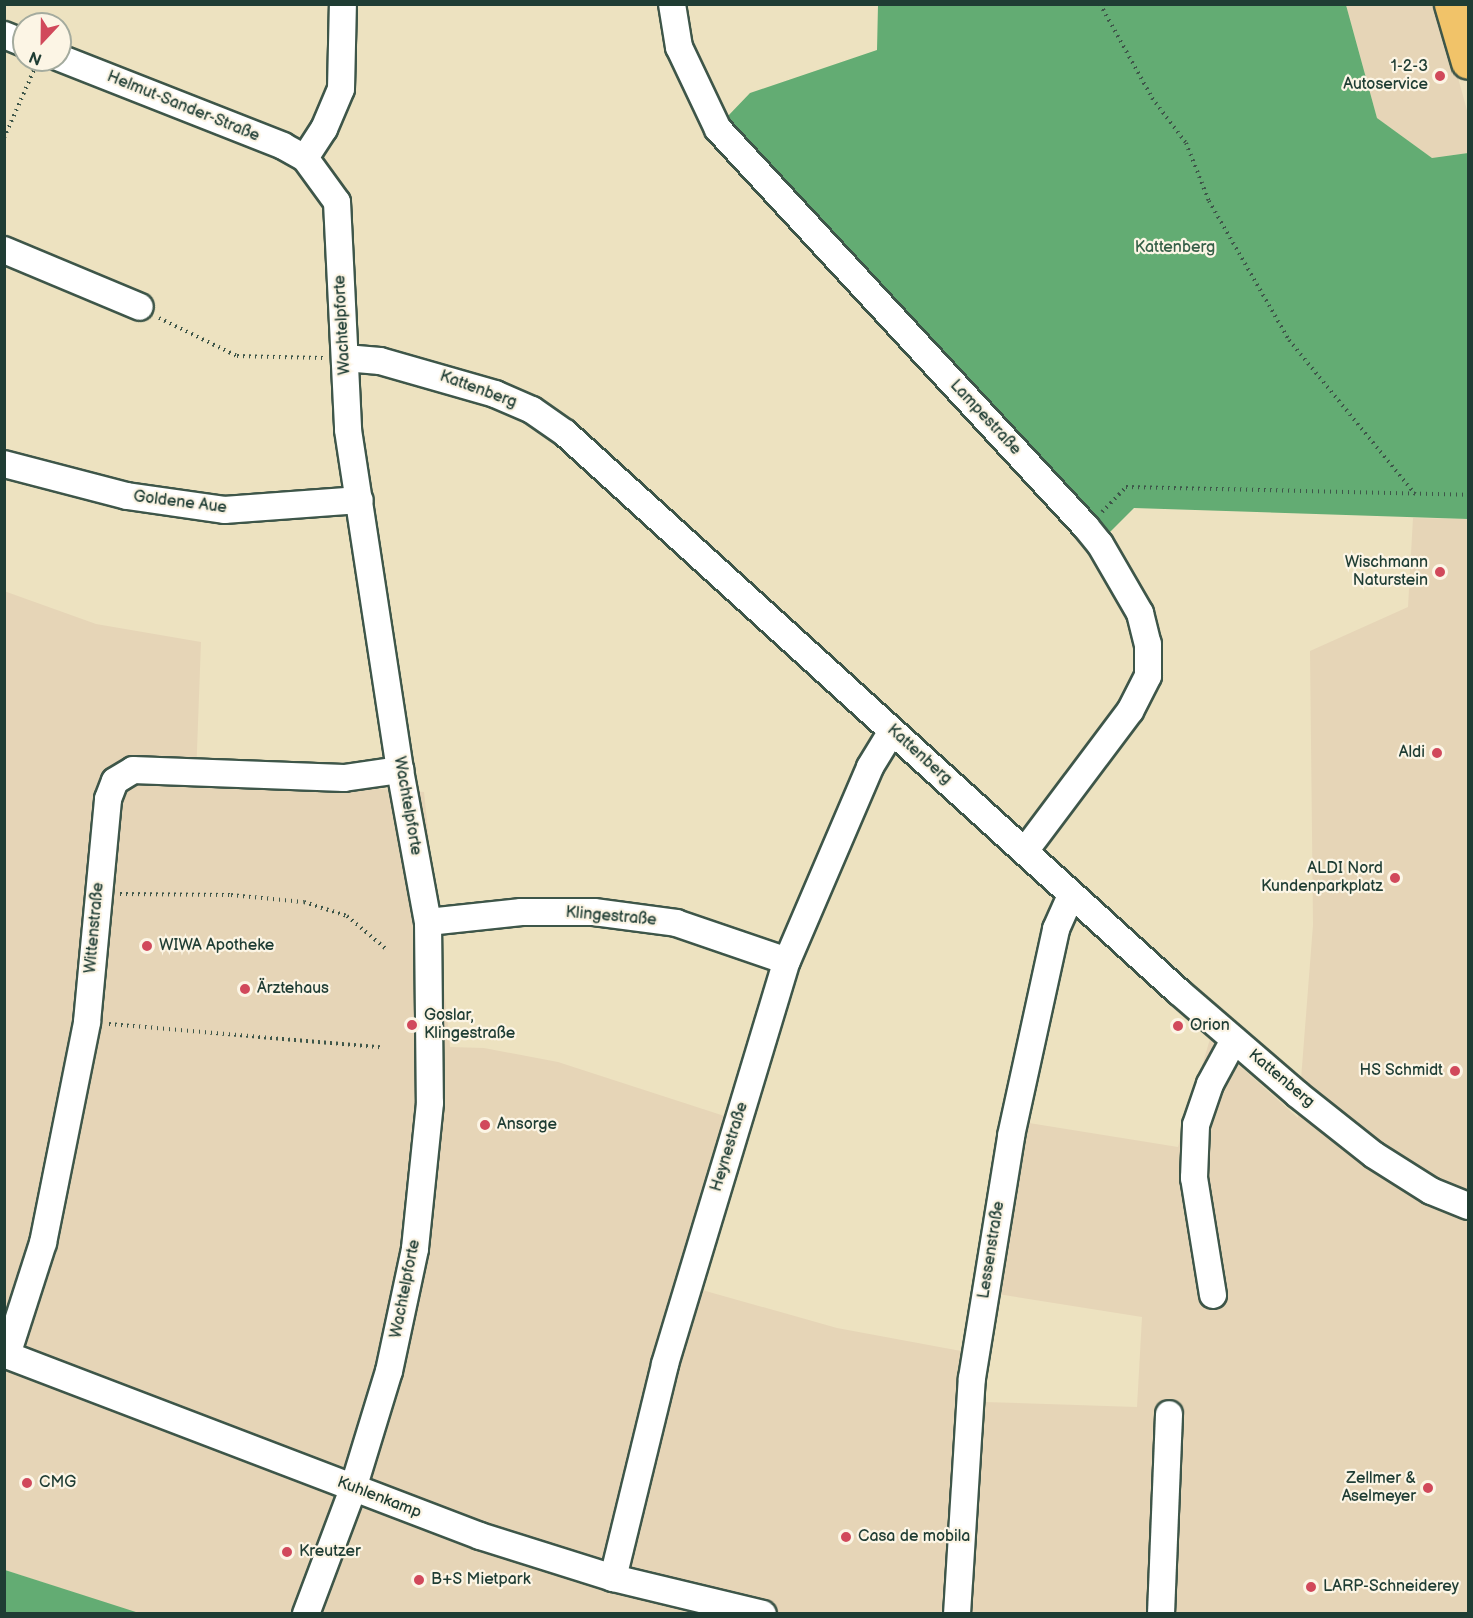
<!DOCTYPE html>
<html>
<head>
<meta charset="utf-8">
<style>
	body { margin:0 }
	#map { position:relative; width:1473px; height:1618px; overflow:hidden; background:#ede2c0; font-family:"Balsamiq Sans",sans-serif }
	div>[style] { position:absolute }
	.built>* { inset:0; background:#e6d5b7 }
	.forest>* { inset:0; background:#63ac73 }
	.path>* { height:4px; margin-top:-2px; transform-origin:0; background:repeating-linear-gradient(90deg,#3e5649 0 1.5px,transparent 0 6px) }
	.roads { filter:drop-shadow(2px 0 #3e5649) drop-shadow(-2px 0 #3e5649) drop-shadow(0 2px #3e5649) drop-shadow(0 -2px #3e5649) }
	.minor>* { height:26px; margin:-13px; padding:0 13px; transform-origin:13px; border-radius:13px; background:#fff }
	.major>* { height:33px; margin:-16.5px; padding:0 16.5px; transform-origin:16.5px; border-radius:16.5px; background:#f1c369 }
	.dots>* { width:16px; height:16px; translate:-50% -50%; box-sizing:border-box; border:3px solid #fcf5e5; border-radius:50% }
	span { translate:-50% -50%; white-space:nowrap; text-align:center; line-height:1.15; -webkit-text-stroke:4.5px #fcf5e5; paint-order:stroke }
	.poi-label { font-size:16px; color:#1f3d34 }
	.right { translate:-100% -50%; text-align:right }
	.left { translate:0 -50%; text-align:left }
	.street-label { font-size:16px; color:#1f3d34 }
	.park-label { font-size:16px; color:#366048 }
	.frame { position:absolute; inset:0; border:6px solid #1f3d34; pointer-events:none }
	.north { position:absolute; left:12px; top:12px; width:60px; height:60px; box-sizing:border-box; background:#fcf5e5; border:2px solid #a4ab9e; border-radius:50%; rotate:202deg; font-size:16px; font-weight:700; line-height:24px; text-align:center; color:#1f3d34 }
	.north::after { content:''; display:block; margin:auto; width:21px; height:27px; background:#d1495b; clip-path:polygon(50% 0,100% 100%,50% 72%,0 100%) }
</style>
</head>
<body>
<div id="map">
	<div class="built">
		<i style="clip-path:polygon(1346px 5px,1438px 5px,1468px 114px,1468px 153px,1432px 158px,1377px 118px)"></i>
		<i style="clip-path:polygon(1413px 518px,1468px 519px,1468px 1613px,139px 1614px,5px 1570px,4px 591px,96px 624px,201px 642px,196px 778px,424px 792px,450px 1047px,484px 1048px,558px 1062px,746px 1123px,695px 1288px,837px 1328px,988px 1356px,984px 1402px,1137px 1407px,1142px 1317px,998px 1294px,1029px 1123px,1178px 1147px,1210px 1039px,1298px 1118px,1313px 925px,1310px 651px,1408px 607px)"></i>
	</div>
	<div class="forest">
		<i style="clip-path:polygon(878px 5px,1346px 5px,1377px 118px,1432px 158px,1468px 153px,1468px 519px,1134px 508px,1109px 533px,727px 117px,750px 93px,877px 50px)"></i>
		<i style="clip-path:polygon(5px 1570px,139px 1613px,5px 1613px)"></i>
	</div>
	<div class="path">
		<i style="left:1100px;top:4px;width:107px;rotate:61deg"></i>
		<i style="left:1152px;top:98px;width:56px;rotate:52.9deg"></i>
		<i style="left:1186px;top:143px;width:62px;rotate:68.4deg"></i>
		<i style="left:1209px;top:201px;width:160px;rotate:60.1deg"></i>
		<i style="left:1289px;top:340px;width:199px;rotate:50.7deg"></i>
		<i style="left:4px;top:138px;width:84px;rotate:-66.2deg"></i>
		<i style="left:159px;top:318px;width:87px;rotate:26deg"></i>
		<i style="left:237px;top:356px;width:86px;rotate:1.3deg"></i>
		<i style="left:1102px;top:512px;width:35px;rotate:-46deg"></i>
		<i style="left:1126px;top:487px;width:342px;rotate:1.3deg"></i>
		<i style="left:120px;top:894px;width:111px;rotate:0.5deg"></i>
		<i style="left:231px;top:895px;width:73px;rotate:5.5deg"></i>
		<i style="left:304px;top:902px;width:45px;rotate:18deg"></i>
		<i style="left:347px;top:916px;width:50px;rotate:40.1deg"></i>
		<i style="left:109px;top:1024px;width:272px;rotate:4.9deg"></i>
	</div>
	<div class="roads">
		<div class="minor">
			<i style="left:672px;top:4px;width:44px;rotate:80.8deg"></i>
			<i style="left:679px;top:47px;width:91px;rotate:64.6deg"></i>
			<i style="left:718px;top:129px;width:542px;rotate:47.24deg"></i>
			<i style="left:1086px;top:527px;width:22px;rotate:51deg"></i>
			<i style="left:1100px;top:544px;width:80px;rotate:59.9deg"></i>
			<i style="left:1140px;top:613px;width:32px;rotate:76deg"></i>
			<i style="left:1148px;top:644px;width:32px;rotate:90deg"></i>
			<i style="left:1148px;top:676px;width:39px;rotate:117deg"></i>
			<i style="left:1130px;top:711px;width:175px;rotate:126.9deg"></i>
			<i style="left:4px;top:35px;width:22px;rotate:22deg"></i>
			<i style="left:60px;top:58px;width:240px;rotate:21.5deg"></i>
			<i style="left:283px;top:146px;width:25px;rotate:29deg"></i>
			<i style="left:305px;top:158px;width:54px;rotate:54deg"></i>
			<i style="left:337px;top:202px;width:228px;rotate:87.2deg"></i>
			<i style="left:348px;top:430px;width:344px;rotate:81.3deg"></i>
			<i style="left:400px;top:770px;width:155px;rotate:79.6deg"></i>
			<i style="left:428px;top:922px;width:181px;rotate:89.4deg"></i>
			<i style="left:430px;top:1103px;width:147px;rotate:95.9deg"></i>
			<i style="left:415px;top:1249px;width:125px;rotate:102deg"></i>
			<i style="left:389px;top:1371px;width:123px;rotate:107deg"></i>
			<i style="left:353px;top:1489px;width:134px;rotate:110.6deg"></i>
			<i style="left:305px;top:158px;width:35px;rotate:-57deg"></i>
			<i style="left:324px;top:129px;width:43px;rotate:-67deg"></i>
			<i style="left:341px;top:89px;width:85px;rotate:-88.7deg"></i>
			<i style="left:4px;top:250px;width:147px;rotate:22.7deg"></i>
			<i style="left:345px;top:358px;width:35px;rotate:5deg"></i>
			<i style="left:380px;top:361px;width:120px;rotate:16deg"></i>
			<i style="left:495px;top:394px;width:40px;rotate:23.4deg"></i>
			<i style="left:532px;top:410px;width:40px;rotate:34.9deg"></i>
			<i style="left:565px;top:433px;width:830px;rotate:42.32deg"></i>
			<i style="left:1179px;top:992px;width:156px;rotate:40.8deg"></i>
			<i style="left:1297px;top:1094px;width:98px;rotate:38.4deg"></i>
			<i style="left:1374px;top:1155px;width:67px;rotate:32.3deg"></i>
			<i style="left:1431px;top:1191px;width:40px;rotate:22deg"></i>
			<i style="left:4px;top:464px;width:127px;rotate:14.6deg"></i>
			<i style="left:127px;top:496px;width:98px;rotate:8.2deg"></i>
			<i style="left:224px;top:510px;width:136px;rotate:-4.2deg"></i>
			<i style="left:428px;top:922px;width:94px;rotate:-6.1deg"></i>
			<i style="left:521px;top:912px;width:73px"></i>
			<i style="left:594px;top:912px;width:83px;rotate:7.6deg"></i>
			<i style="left:676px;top:923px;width:117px;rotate:18.9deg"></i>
			<i style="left:1213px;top:1295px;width:119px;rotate:-99.2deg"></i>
			<i style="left:1194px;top:1178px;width:53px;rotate:-87.8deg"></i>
			<i style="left:1196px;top:1125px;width:43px;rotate:-71.1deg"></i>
			<i style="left:1210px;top:1084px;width:50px;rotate:-61.4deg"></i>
			<i style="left:4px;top:1354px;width:510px;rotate:20.92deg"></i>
			<i style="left:480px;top:1536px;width:139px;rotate:17.5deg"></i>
			<i style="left:613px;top:1578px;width:154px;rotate:13.5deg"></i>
			<i style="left:7px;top:1355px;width:118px;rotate:-72.2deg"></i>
			<i style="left:43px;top:1243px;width:225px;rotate:-78.7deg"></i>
			<i style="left:87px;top:1022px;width:224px;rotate:-84.6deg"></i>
			<i style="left:108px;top:799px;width:19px;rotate:-69deg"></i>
			<i style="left:115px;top:781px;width:21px;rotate:-31deg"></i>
			<i style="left:133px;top:770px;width:211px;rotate:2.2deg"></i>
			<i style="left:344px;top:778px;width:57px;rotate:-8.1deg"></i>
			<i style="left:613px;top:1578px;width:220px;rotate:-76.3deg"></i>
			<i style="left:665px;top:1364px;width:421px;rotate:-73.2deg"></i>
			<i style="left:787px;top:961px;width:211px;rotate:-66.8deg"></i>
			<i style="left:870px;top:767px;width:42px;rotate:-58.6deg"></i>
			<i style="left:957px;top:1614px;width:236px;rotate:-86.4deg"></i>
			<i style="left:972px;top:1378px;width:245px;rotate:-80.8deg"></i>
			<i style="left:1011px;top:1136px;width:212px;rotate:-77.7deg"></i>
			<i style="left:1056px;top:929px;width:37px;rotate:-66deg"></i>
			<i style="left:1161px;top:1614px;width:200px;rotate:-87.7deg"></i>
		</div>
		<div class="major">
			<i style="left:1451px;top:4px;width:60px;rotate:73.7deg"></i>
		</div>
	</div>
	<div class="dots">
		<i style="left:1440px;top:76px;background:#d1495b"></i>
		<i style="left:1440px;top:572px;background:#d1495b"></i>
		<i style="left:1437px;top:753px;background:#d1495b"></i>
		<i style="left:1395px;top:878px;background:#d1495b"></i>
		<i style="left:147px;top:946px;background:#d1495b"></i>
		<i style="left:245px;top:989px;background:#d1495b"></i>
		<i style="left:412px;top:1025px;background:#d1495b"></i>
		<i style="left:1178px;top:1026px;background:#d1495b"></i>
		<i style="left:1455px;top:1071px;background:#d1495b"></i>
		<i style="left:485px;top:1125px;background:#d1495b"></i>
		<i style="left:27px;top:1483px;background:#d1495b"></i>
		<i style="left:1428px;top:1488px;background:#d1495b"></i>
		<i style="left:846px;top:1537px;background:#d1495b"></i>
		<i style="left:287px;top:1552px;background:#d1495b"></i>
		<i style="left:419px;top:1580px;background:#d1495b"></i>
		<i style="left:1311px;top:1587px;background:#d1495b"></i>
	</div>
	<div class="poi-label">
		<span class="right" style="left:1428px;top:76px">1-2-3<br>Autoservice</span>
		<span class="right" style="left:1428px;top:572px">Wischmann<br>Naturstein</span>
		<span class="right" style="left:1425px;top:753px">Aldi</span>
		<span class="right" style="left:1383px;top:878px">ALDI Nord<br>Kundenparkplatz</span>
		<span class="left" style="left:159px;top:946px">WIWA Apotheke</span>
		<span class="left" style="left:257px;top:989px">Ärztehaus</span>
		<span class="left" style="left:424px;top:1025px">Goslar,<br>Klingestraße</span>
		<span class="left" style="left:1190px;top:1026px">Orion</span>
		<span class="right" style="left:1443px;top:1071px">HS Schmidt</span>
		<span class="left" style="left:497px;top:1125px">Ansorge</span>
		<span class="right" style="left:1416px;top:1488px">Zellmer &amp;<br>Aselmeyer</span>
		<span class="left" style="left:39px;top:1483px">CMG</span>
		<span class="left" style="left:858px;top:1537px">Casa de mobila</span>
		<span class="left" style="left:299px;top:1552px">Kreutzer</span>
		<span class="left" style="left:431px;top:1580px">B+S Mietpark</span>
		<span class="left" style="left:1323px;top:1587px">LARP-Schneiderey</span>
	</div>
	<div class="street-label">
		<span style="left:183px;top:107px;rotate:22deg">Helmut-Sander-Straße</span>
		<span style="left:343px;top:325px;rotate:-93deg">Wachtelpforte</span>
		<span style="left:478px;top:390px;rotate:20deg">Kattenberg</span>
		<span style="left:985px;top:418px;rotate:47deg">Lampestraße</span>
		<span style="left:180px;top:503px;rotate:7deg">Goldene Aue</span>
		<span style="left:919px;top:755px;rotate:42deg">Kattenberg</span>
		<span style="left:407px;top:806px;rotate:80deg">Wachtelpforte</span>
		<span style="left:611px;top:917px;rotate:5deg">Klingestraße</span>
		<span style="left:95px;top:928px;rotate:-85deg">Wittenstraße</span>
		<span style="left:1281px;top:1079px;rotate:40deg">Kattenberg</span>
		<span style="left:730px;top:1147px;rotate:-73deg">Heynestraße</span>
		<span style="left:992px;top:1250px;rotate:-81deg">Lessenstraße</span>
		<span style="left:406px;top:1289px;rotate:-79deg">Wachtelpforte</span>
		<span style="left:379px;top:1498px;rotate:21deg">Kuhlenkamp</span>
	</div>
	<div class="park-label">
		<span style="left:1175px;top:248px">Kattenberg</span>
	</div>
	<div class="frame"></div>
	<div class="north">N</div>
</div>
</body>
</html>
